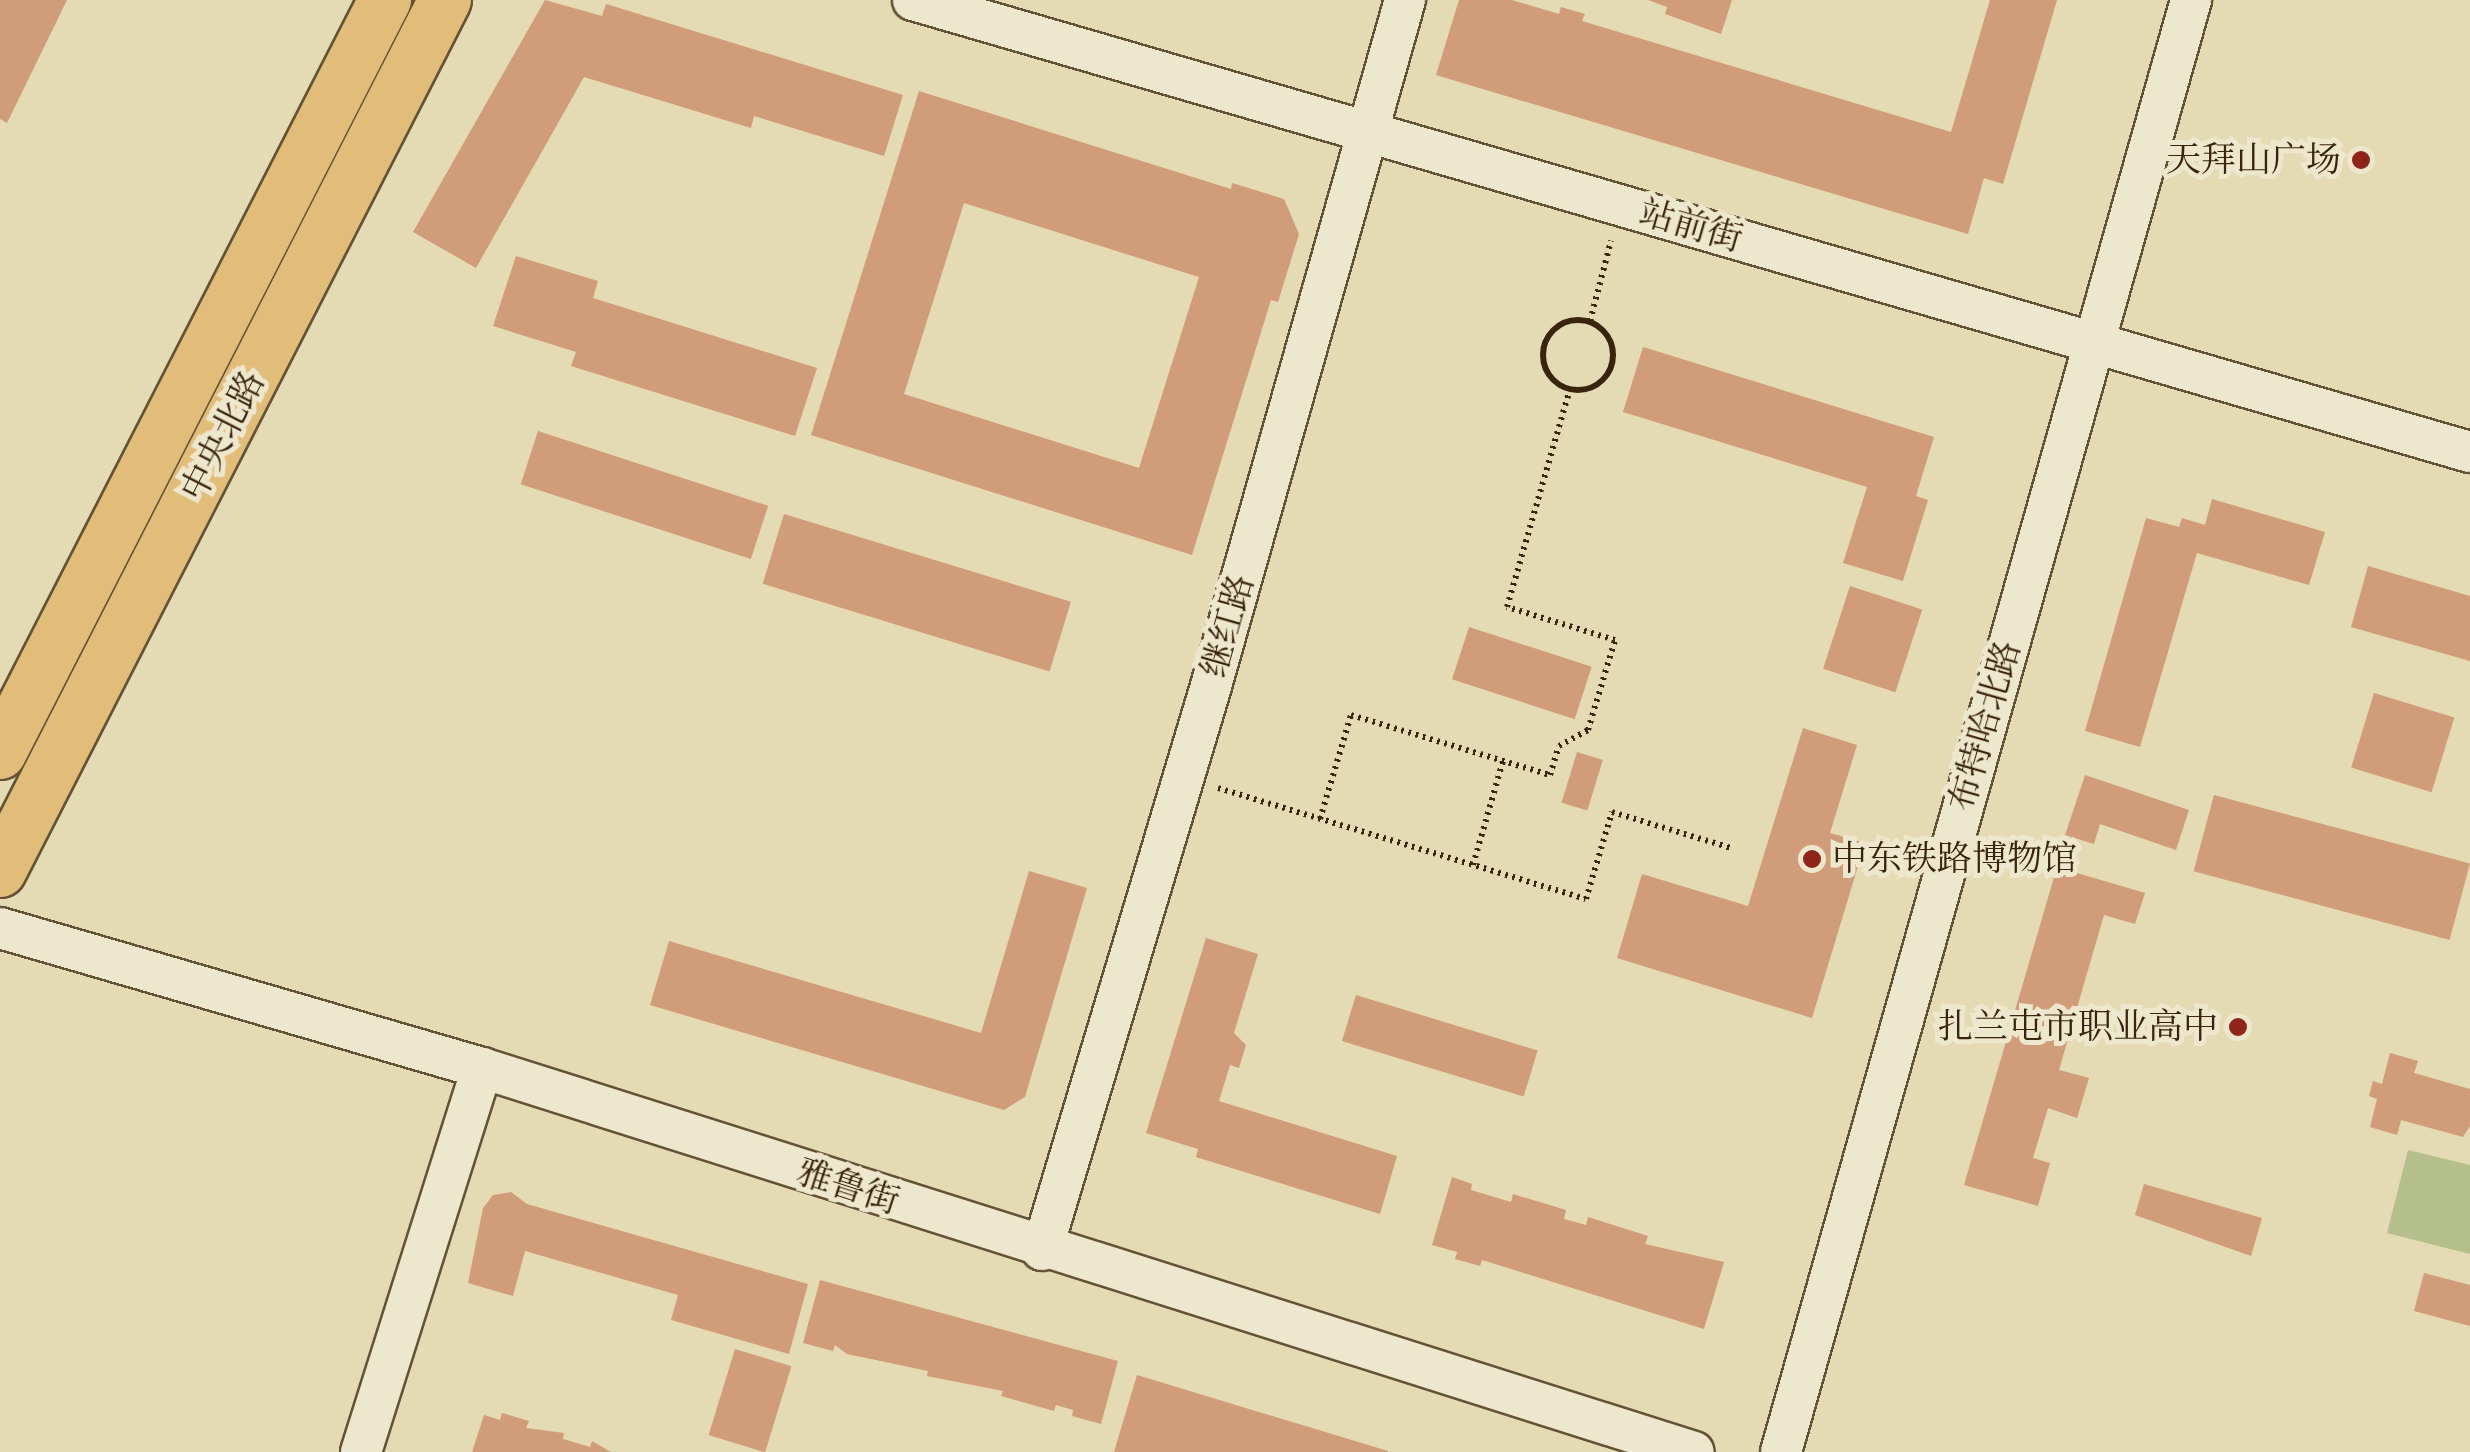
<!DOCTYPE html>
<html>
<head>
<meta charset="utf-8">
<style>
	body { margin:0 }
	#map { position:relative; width:2470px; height:1452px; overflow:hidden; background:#e4dab3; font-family:"IM FELL Great Primer","Noto Serif SC",serif }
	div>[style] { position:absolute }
	.green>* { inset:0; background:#b5bf8b }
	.building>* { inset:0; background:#d09c79; transform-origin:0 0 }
	.path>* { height:6px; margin-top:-3px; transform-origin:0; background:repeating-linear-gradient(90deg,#39240d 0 2.5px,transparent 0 7.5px) }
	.path>.ring { margin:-3px; padding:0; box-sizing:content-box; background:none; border:6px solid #39240d; border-radius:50% }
	.roads { filter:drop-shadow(2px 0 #645236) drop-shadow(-2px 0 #645236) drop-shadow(0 2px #645236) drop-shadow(0 -2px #645236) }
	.minor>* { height:40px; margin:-20px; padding:0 20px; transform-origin:20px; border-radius:20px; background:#ede7ce }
	.major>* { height:52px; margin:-26px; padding:0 26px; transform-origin:26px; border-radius:26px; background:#e2bd7a }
	.dots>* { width:28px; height:28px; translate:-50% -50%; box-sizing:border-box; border:5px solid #ede7ce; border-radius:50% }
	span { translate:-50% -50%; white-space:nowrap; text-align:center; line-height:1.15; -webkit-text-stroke:10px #ede7ce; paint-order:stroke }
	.poi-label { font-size:35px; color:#39240d }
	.right { translate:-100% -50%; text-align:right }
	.left { translate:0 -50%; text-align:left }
	.street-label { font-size:35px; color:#39240d }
</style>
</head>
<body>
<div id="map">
	<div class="green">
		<i style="clip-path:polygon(2408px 1150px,2470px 1165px,2470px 1254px,2387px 1233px)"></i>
	</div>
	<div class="building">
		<i style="clip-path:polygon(0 0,67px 0,7px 123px,0 119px)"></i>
		<i style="clip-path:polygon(545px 0,602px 16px,606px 4px,903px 95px,884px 156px,754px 116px,751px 128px,584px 77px,476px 268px,413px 232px)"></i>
		<i style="clip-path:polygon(1459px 0,1512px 0,1559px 14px,1561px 7px,1585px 14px,1582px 21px,1951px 132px,1990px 0,2057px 0,2003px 184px,1984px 178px,1968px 234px,1436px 75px)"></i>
		<i style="clip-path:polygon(1648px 0,1732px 0,1721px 34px,1665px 14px,1667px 7px)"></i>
		<i style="clip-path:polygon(evenodd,919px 91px,1231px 189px,1232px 183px,1284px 199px,1299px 234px,1278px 302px,1271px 300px,1192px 555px,811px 435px,919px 91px,964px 203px,1199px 277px,1139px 468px,904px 394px,964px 203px)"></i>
		<i style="clip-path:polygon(516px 256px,598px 281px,593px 298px,817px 368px,795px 436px,571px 366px,576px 352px,493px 326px)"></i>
		<i style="clip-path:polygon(1643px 347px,1934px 437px,1916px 496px,1928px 500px,1903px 581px,1843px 563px,1867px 487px,1623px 412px)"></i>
		<i style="left:538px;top:431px;width:242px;height:56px;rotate:18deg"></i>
		<i style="clip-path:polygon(2212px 499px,2325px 532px,2309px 585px,2197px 553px,2140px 747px,2085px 731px,2146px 518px,2179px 527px,2182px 518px,2205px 525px)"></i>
		<i style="left:784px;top:514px;width:300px;height:73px;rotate:17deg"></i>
		<i style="clip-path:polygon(2368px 566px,2470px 596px,2470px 661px,2351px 627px)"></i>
		<i style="left:1850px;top:586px;width:76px;height:87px;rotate:18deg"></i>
		<i style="left:1469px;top:627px;width:129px;height:55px;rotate:18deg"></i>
		<i style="left:2374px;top:693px;width:84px;height:78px;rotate:17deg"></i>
		<i style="clip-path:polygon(1803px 728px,1857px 745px,1830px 833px,1865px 843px,1812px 1018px,1617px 958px,1642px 874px,1748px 906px)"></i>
		<i style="left:1577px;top:752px;width:27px;height:53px;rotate:17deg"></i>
		<i style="clip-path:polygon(2085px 775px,2189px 810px,2176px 850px,2100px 824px,2094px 844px,2065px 835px)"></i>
		<i style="left:2214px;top:795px;width:265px;height:79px;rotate:15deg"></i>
		<i style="clip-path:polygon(2057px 867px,2145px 893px,2135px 924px,2104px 915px,2059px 1070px,2089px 1078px,2077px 1118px,2048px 1108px,2033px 1158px,2050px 1163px,2038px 1206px,1964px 1185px)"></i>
		<i style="clip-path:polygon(1029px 871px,1087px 888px,1025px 1097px,1004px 1110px,650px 1005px,669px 941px,981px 1033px)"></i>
		<i style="clip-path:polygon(1206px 938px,1258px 954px,1234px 1033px,1246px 1045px,1239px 1068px,1230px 1065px,1219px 1101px,1397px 1156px,1380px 1214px,1196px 1157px,1198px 1149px,1146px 1133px)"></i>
		<i style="left:1356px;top:995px;width:190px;height:48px;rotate:17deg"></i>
		<i style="clip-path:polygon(2390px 1053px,2418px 1061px,2414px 1073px,2470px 1089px,2470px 1126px,2463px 1137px,2401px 1120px,2397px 1135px,2370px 1127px,2377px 1099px,2369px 1096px,2373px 1081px,2382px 1084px)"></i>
		<i style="clip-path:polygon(1452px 1177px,1472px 1184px,1471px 1190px,1511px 1202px,1513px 1194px,1566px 1210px,1564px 1219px,1586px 1225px,1588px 1217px,1648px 1236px,1645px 1244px,1724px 1262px,1704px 1329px,1482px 1260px,1480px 1266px,1455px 1259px,1457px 1252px,1432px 1245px)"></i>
		<i style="clip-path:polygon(2144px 1184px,2262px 1218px,2251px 1256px,2135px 1215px)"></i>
		<i style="clip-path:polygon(511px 1192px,527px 1204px,808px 1284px,789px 1354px,671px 1320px,678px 1295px,525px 1251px,513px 1296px,468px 1283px,483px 1208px,493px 1195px)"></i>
		<i style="clip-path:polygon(2424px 1273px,2470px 1285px,2470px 1326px,2414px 1311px)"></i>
		<i style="clip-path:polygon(820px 1280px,1118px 1361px,1101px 1424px,1072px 1416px,1073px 1410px,1056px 1405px,1054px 1411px,1001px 1396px,1003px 1391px,927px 1376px,928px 1371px,847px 1354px,835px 1345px,833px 1351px,803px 1343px)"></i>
		<i style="left:735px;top:1349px;width:59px;height:90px;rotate:17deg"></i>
		<i style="clip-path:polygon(1137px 1375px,1388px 1451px,1388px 1452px,1114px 1452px)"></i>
		<i style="clip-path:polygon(502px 1413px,529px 1421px,526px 1428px,564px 1433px,563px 1439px,590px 1447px,592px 1441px,611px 1452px,472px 1452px,484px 1415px,500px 1420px)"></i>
	</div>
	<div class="path">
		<i class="ring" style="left:1543px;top:320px;width:64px;height:64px"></i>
		<i style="left:1590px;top:321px;width:83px;rotate:-75.3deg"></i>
		<i style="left:1218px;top:788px;width:384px;rotate:16.8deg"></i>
		<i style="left:1586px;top:899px;width:91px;rotate:-73.4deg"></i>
		<i style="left:1612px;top:812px;width:124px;rotate:16.8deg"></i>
		<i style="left:1320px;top:819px;width:109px;rotate:-73.4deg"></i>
		<i style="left:1351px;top:715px;width:208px;rotate:16.8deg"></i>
		<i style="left:1550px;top:775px;width:30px;rotate:-73deg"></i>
		<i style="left:1559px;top:746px;width:33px;rotate:-29deg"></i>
		<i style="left:1588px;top:730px;width:94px;rotate:-73.3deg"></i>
		<i style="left:1615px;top:640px;width:113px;rotate:-163deg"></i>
		<i style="left:1507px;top:607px;width:227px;rotate:-73.9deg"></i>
		<i style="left:1473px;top:865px;width:108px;rotate:-73.9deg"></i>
	</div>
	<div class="roads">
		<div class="minor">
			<i style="left:913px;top:0;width:1621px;rotate:16.19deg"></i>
			<i style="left:0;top:928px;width:502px;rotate:16.2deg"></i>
			<i style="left:482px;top:1068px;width:1271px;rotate:17.58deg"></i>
			<i style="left:1042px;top:1250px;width:589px;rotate:-73.32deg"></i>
			<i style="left:1211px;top:686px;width:713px;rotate:-74.21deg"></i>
			<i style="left:361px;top:1452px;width:403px;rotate:-72.5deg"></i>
			<i style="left:1781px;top:1452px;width:1509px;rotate:-74.23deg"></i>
		</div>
		<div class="major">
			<i style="left:0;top:753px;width:846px;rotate:-62.92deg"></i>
			<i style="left:0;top:871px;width:978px;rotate:-62.94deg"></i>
		</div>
	</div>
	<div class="dots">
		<i style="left:2361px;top:160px;background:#8f2418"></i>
		<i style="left:1812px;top:859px;background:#8f2418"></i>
		<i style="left:2238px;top:1027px;background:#8f2418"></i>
	</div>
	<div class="poi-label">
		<span class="right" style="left:2341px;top:160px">天拜山广场</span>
		<span class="left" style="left:1832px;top:859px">中东铁路博物馆</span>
		<span class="right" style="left:2218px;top:1027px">扎兰屯市职业高中</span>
	</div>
	<div class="street-label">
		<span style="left:1691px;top:226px;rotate:16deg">站前街</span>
		<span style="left:223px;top:436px;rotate:-63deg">中央北路</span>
		<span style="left:1228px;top:626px;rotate:-74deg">继红路</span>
		<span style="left:1985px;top:726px;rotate:-74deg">布特哈北路</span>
		<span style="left:848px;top:1187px;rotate:18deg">雅鲁街</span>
	</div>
</div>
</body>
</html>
